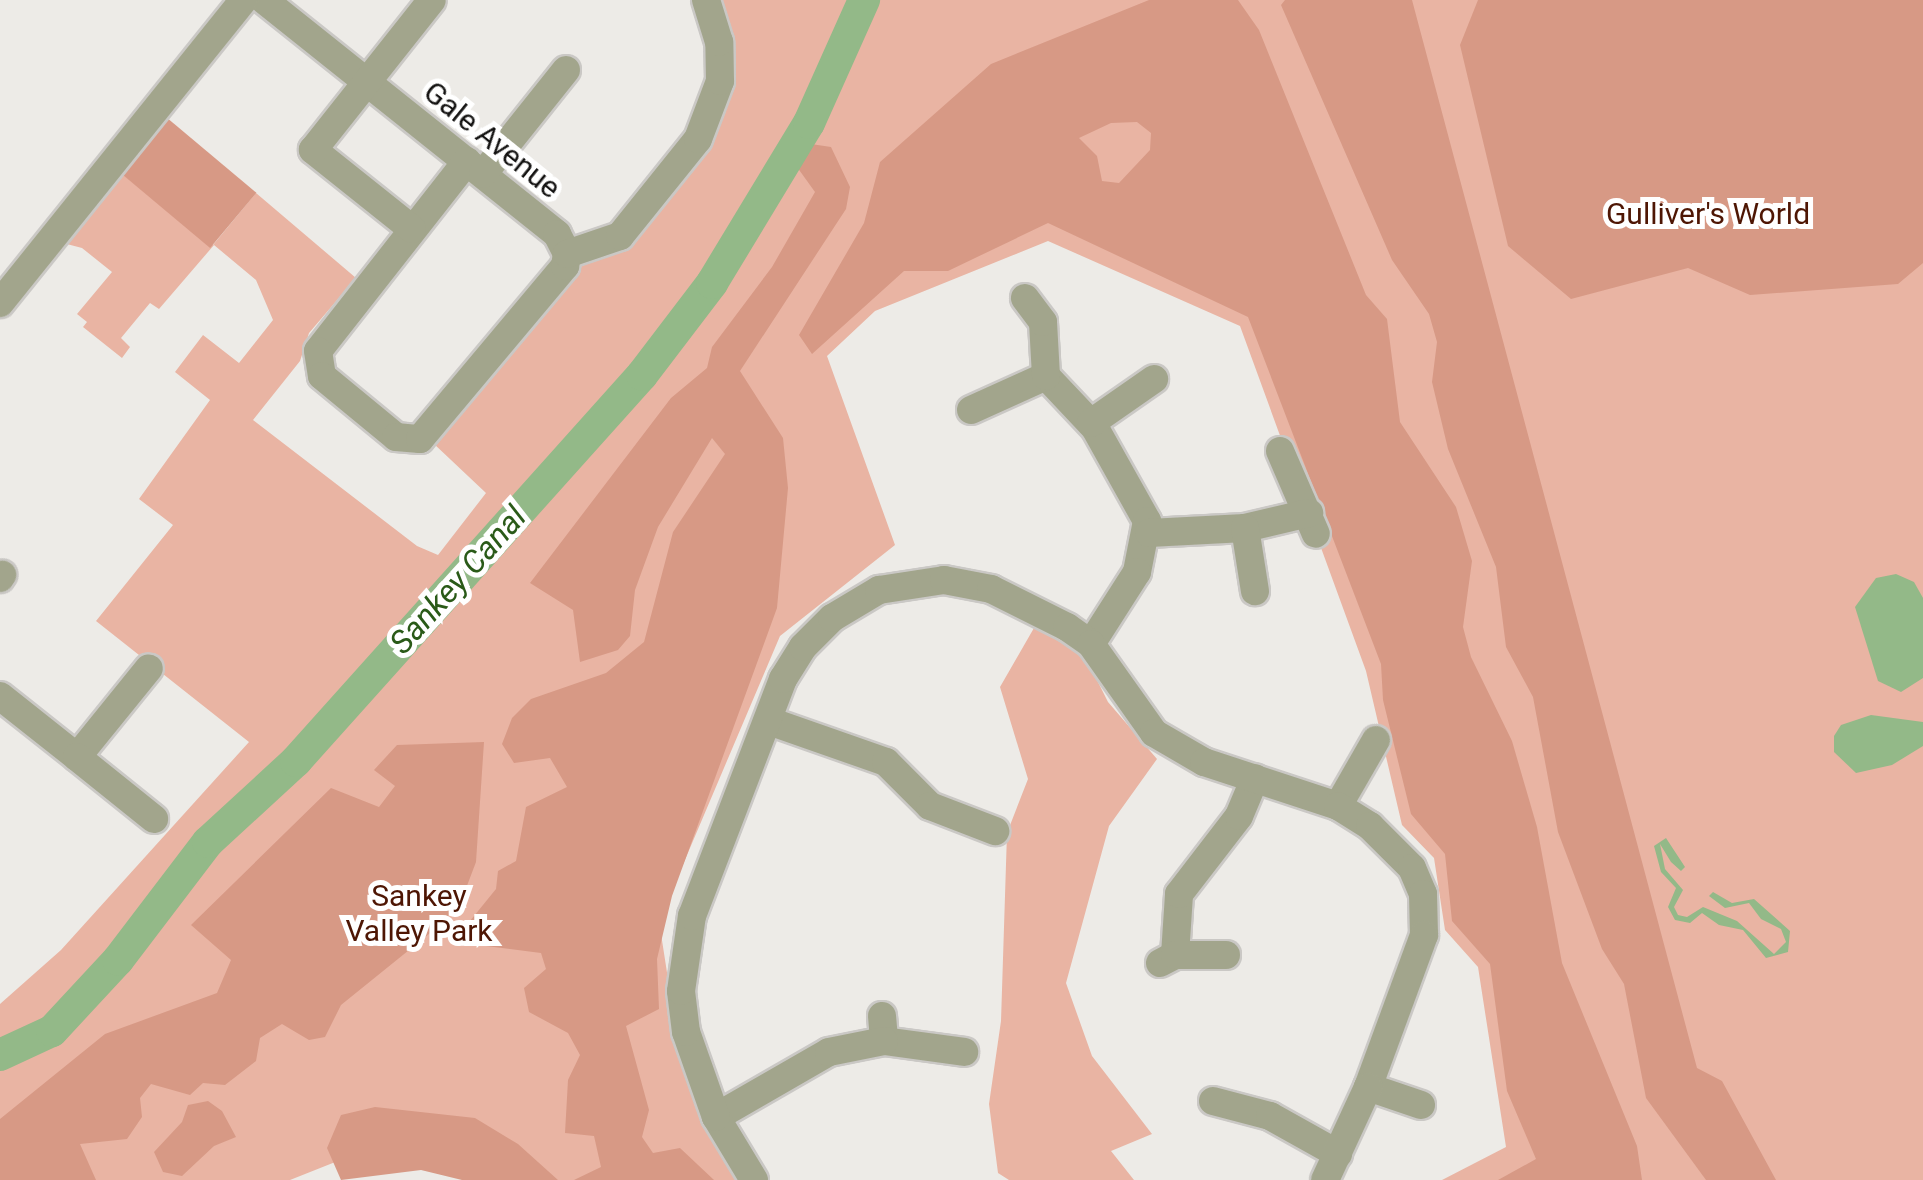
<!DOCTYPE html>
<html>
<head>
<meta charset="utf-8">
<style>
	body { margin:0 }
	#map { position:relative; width:1923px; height:1180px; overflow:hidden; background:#edebe7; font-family:Roboto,sans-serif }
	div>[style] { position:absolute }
	.green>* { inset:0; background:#e9b4a3 }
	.forest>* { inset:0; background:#d79985; transform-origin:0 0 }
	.water>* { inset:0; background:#93b988 }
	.river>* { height:32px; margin:-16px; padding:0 16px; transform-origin:16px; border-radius:16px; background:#93b988 }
	.roads { filter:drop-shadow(2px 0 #cac8c5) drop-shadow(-2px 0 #cac8c5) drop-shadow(0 2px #cac8c5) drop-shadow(0 -2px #cac8c5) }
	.minor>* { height:28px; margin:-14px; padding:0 14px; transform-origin:14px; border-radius:14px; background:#a2a58c }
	span { translate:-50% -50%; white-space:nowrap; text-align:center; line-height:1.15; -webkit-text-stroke:10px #fff; paint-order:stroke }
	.street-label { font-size:30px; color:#131211 }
	.park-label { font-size:30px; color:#4e1604 }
	.water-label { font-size:32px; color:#2a5a18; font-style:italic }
</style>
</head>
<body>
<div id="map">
	<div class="green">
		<i style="clip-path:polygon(715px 0,1923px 0,1923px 1180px,1442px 1180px,1506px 1147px,1478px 967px,1445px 930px,1434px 858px,1402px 825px,1366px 671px,1240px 326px,1048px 241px,875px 311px,827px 356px,895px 545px,780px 636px,659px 921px,680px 1056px,754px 1180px,479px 1180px,368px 1149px,290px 1180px,0 1180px,0 1004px,61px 950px,249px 742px,96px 621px,173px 525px,139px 499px,210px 400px,175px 372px,203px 335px,239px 363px,273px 320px,256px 280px,214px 245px,159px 309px,150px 303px,121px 338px,130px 347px,122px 358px,83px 327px,87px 322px,77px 314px,112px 272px,82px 248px,63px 243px,121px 173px,213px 245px,256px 193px,356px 278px,309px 333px,300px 361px,253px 420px,417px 546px,438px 555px,486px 493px,433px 443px,578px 268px,632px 240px,702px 141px)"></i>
		<i style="clip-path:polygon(1038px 621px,1085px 656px,1108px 702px,1157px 759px,1109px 826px,1066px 983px,1092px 1056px,1152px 1134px,1111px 1151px,1134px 1180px,1009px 1180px,998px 1173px,989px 1104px,1001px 1021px,1007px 833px,1028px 779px,1000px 687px)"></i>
	</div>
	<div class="forest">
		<i style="clip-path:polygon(evenodd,1149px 0,1238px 0,1259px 30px,1366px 295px,1387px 319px,1400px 422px,1456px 507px,1472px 561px,1463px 627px,1471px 657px,1512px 741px,1537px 827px,1562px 963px,1637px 1146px,1642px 1180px,1498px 1180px,1536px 1159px,1507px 1091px,1490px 964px,1452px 921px,1445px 854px,1411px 814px,1383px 700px,1381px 664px,1248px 317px,1048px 223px,948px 271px,904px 271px,812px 354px,799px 335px,864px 223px,880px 162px,991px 64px,1149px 0,1137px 122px,1151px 133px,1150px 150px,1119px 183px,1102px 181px,1097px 156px,1079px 138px,1111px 123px,1137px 122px)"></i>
		<i style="clip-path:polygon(1285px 0,1412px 0,1697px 1068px,1722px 1081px,1776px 1180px,1706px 1180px,1646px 1098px,1624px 984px,1602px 949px,1558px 832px,1533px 697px,1506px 647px,1496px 567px,1448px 449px,1432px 382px,1437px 342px,1429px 314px,1392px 260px,1281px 5px)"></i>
		<i style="clip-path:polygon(1478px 0,1923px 0,1923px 263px,1898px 284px,1750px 295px,1688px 268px,1571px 299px,1508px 246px,1460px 45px)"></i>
		<i style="left:166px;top:117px;width:118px;height:72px;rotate:40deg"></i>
		<i style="clip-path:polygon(811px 144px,831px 147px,850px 187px,846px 209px,740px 371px,783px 438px,788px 488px,777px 608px,672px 896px,657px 959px,659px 1009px,626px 1026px,649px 1110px,642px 1137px,653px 1153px,680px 1148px,714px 1180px,574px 1180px,601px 1167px,594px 1136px,565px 1133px,568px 1080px,580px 1055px,568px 1033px,529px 1012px,524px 988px,546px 969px,541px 953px,478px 945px,461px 932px,496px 889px,498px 871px,516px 861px,526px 807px,567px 787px,550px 758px,514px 763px,502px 744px,512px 718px,531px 699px,606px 673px,644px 642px,673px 532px,725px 454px,712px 438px,658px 527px,635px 590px,630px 636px,618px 650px,580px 662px,573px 610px,530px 583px,671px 398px,707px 368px,712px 347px,772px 267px,815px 192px,797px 167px)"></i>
		<i style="clip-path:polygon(484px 742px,476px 862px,465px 891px,445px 921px,341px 1005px,325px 1037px,309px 1040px,282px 1024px,260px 1038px,256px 1061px,225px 1085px,203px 1083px,190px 1095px,151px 1084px,140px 1098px,142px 1117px,127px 1139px,80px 1144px,96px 1180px,0 1180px,0 1119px,105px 1034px,217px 993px,231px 960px,191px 925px,331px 788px,379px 807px,395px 786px,374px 770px,397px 745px)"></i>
		<i style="clip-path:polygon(208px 1101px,222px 1111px,236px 1137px,214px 1146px,182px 1176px,163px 1172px,154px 1152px,182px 1122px,188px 1105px)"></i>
		<i style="clip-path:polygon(375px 1107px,475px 1118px,518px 1144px,558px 1180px,462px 1180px,421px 1170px,341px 1180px,327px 1148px,341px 1115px)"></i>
	</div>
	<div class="water">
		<i style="clip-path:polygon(1896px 574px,1914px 582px,1923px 598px,1923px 678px,1901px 692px,1878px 681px,1855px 607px,1876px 578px)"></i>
		<i style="clip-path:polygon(1871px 715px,1923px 722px,1923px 746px,1892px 765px,1856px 773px,1834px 752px,1834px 736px,1841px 725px)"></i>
		<i style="clip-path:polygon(1666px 838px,1685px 867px,1681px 871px,1671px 862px,1660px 844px,1665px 869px,1683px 890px,1674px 907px,1678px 915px,1687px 917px,1703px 907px,1737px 921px,1774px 954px,1786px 942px,1781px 929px,1761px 919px,1749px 903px,1725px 908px,1709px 896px,1713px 892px,1732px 903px,1754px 899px,1790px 931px,1788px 952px,1766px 958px,1743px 930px,1719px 925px,1702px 913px,1690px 923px,1675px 920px,1668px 907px,1676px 888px,1661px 872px,1654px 846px)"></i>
	</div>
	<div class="river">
		<i style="left:0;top:1055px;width:57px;rotate:-24.8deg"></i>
		<i style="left:52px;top:1031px;width:97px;rotate:-47.1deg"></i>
		<i style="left:118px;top:960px;width:148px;rotate:-52.7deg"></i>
		<i style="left:208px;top:842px;width:120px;rotate:-42.6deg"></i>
		<i style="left:296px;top:761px;width:518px;rotate:-48.13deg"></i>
		<i style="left:642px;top:375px;width:116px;rotate:-52.7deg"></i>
		<i style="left:712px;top:283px;width:187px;rotate:-58.8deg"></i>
		<i style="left:809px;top:123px;width:135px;rotate:-65.9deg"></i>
	</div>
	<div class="roads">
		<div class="minor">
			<i style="left:264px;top:0;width:375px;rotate:38.6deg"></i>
			<i style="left:557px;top:234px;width:22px;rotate:63deg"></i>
			<i style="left:467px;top:161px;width:241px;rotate:128.1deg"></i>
			<i style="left:318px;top:351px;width:25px;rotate:81deg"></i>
			<i style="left:322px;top:376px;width:96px;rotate:39.5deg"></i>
			<i style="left:396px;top:437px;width:24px;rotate:5deg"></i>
			<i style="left:420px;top:439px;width:226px;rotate:-50deg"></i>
			<i style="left:565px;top:266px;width:12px;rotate:-81deg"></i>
			<i style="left:483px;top:174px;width:133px;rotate:-51.4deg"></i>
			<i style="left:412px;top:229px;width:127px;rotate:-141.4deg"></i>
			<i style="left:313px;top:150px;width:191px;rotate:-51.6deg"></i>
			<i style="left:567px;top:254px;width:56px;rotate:-18.8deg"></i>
			<i style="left:620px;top:236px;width:124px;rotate:-51.2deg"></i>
			<i style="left:698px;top:139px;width:62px;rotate:-69.2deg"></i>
			<i style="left:720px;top:81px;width:39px;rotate:-91deg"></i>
			<i style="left:719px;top:42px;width:44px;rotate:-107.2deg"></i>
			<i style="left:0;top:303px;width:389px;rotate:-51.2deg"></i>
			<i style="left:1046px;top:376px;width:71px;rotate:46.7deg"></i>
			<i style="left:1095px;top:428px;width:107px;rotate:60.8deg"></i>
			<i style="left:1147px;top:521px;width:52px;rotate:101.1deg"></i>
			<i style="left:1137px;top:572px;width:85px;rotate:122.6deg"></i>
			<i style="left:971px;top:410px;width:82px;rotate:-24.4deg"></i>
			<i style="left:1046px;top:376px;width:54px;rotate:-93.2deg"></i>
			<i style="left:1043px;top:322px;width:30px;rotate:-127deg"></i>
			<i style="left:1091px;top:423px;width:77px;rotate:-34.9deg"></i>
			<i style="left:1280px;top:451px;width:90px;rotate:66.6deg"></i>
			<i style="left:1245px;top:528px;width:66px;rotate:-13.2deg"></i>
			<i style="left:1149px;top:533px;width:96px;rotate:-3deg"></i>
			<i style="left:1245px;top:528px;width:64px;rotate:81deg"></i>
			<i style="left:0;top:578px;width:4px;rotate:-56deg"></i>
			<i style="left:0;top:696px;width:98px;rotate:38.4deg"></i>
			<i style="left:77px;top:757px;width:114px;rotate:-51deg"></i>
			<i style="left:769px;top:721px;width:124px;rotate:19.3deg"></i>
			<i style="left:886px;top:762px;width:62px;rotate:45deg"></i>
			<i style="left:930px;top:806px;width:70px;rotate:21deg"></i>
			<i style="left:77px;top:757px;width:99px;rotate:38.8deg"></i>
			<i style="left:1338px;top:806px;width:76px;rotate:-60.1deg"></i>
			<i style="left:1175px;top:955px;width:61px;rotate:-86.2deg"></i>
			<i style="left:1179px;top:894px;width:98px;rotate:-52.4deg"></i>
			<i style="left:1239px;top:816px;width:41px;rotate:-67.2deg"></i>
			<i style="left:1160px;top:963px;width:17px;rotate:-28deg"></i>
			<i style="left:1175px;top:955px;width:51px"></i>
			<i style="left:882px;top:1016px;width:25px;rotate:85deg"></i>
			<i style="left:884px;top:1041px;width:81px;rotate:7.8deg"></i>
			<i style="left:1368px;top:1087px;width:56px;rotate:18.8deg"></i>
			<i style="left:1213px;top:1101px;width:59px;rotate:14.7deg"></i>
			<i style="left:1270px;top:1116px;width:78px;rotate:29.2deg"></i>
			<i style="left:716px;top:1117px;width:130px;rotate:-29.9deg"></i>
			<i style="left:829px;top:1052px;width:56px;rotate:-11.3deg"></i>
			<i style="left:754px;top:1180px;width:74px;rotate:-121.1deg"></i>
			<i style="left:716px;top:1117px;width:90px;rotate:-109.4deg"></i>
			<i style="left:686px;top:1032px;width:41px;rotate:-97deg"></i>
			<i style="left:681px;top:991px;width:76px;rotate:-81.7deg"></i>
			<i style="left:692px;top:916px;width:254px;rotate:-69deg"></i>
			<i style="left:783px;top:679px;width:38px;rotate:-58deg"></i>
			<i style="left:803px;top:647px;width:41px;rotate:-45deg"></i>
			<i style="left:832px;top:618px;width:55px;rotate:-30.8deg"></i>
			<i style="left:879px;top:590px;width:66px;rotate:-8.7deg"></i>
			<i style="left:944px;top:580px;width:48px;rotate:10.8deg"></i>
			<i style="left:991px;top:589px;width:85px;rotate:26.6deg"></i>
			<i style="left:1067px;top:627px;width:29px;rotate:35deg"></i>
			<i style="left:1091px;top:644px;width:109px;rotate:54.7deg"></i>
			<i style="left:1154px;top:733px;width:58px;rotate:30.1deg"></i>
			<i style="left:1204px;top:762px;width:141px;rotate:18.2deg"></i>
			<i style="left:1338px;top:806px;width:38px;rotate:32deg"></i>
			<i style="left:1370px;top:826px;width:59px;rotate:45deg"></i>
			<i style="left:1412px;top:868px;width:28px;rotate:67deg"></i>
			<i style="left:1423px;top:894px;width:41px;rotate:88.6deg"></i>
			<i style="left:1424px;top:935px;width:162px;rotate:110.2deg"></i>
			<i style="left:1368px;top:1087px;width:102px;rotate:114.8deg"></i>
		</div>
	</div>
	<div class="street-label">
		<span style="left:492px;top:140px;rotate:39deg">Gale Avenue</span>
	</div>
	<div class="park-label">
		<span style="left:1708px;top:214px">Gulliver's World</span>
		<span style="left:419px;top:913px">Sankey<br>Valley Park</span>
	</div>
	<div class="water-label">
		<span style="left:458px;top:580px;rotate:-48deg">Sankey Canal</span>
	</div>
</div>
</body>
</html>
